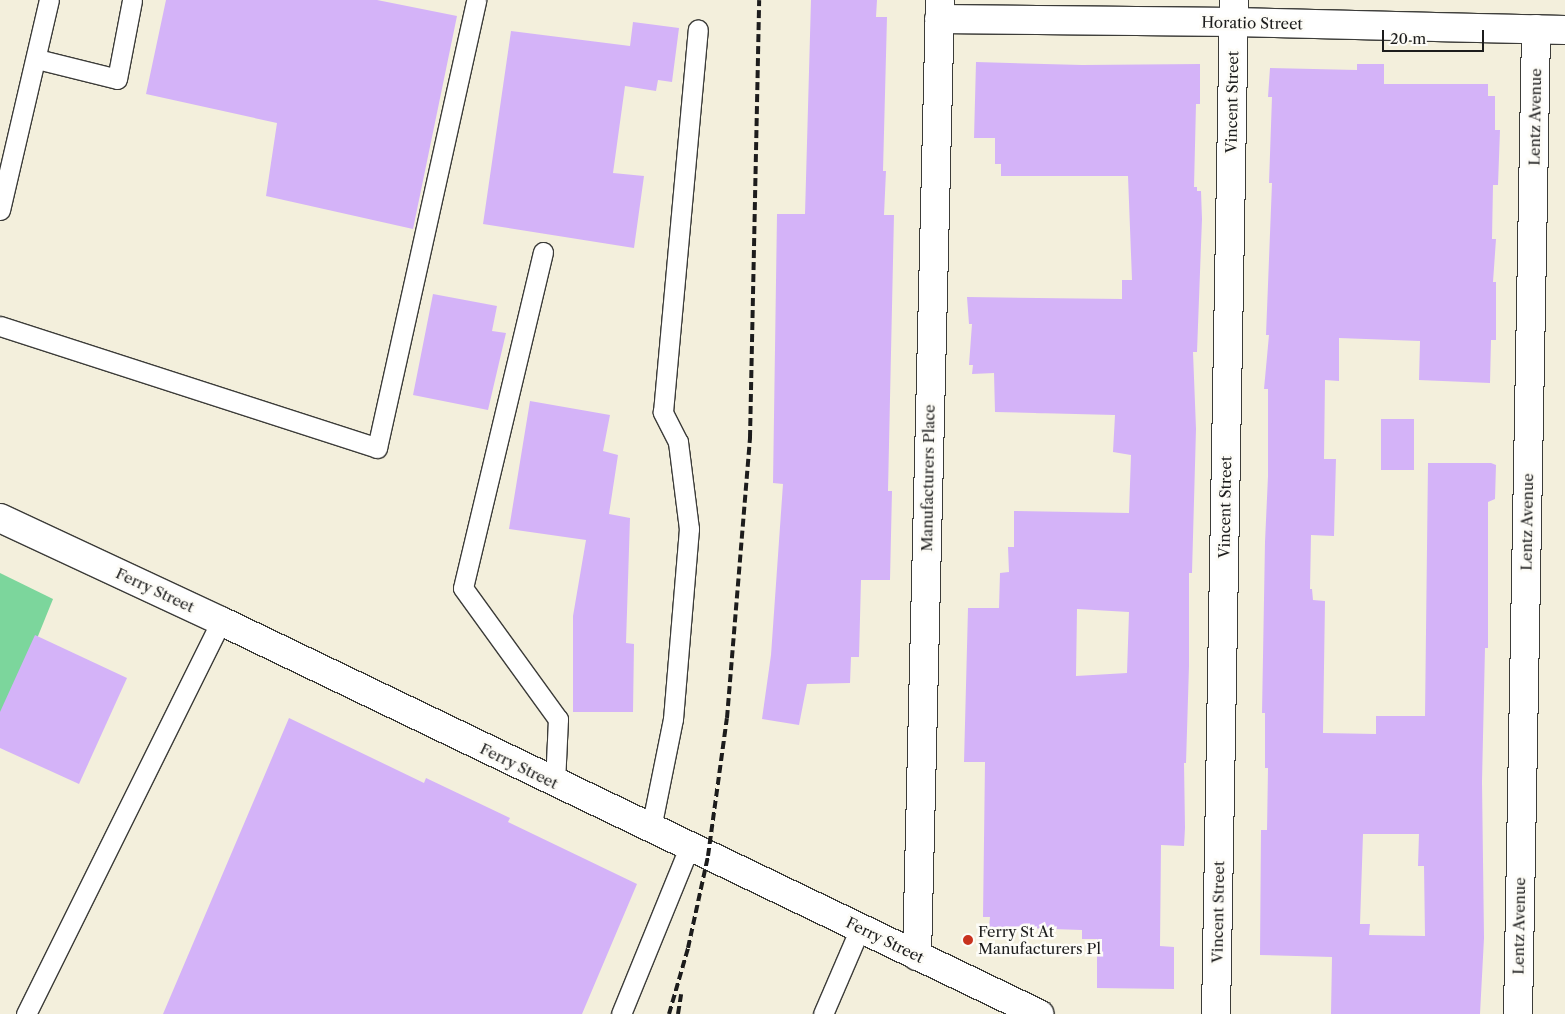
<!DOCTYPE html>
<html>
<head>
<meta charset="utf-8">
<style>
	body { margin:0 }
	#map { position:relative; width:1565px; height:1014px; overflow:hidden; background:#f3efdc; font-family:"Libre Caslon Text",serif }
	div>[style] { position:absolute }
	.green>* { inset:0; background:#7cd69c }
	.building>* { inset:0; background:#d4b3f8; transform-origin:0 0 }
	.roads { filter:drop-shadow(1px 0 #3c3c39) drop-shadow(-1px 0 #3c3c39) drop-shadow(0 1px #3c3c39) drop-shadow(0 -1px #3c3c39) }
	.service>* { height:19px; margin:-9.5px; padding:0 9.5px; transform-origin:9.5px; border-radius:9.5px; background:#fff }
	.minor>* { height:28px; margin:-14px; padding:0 14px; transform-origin:14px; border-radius:14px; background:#fff }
	.primary>* { height:28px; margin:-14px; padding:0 14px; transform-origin:14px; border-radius:14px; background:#fff }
	.rail>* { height:4px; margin-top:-2px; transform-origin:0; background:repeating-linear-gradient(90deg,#1c1c1c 0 8px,transparent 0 12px) }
	.dots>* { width:14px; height:14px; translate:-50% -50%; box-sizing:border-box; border:2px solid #fdfcf7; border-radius:50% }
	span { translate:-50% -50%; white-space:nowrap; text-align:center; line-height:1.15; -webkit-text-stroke:5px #fdfcf7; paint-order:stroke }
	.street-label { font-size:15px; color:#1c1c1c }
	.poi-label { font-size:15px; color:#1c1c1c }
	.left { translate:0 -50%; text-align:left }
	.scale { position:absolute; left:1382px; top:30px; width:102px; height:22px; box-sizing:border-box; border:2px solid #1c1c1c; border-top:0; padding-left:6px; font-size:15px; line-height:18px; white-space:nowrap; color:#1c1c1c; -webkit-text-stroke:4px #fdfcf7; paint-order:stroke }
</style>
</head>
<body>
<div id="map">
	<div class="green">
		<i style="clip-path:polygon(0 573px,53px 599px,0 730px)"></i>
	</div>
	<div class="building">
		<i style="clip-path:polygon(166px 0,377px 0,457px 16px,413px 229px,266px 196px,277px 123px,146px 94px)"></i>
		<i style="clip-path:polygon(811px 0,877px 0,876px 17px,887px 17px,883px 171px,886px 171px,884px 215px,894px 215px,888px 491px,892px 491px,890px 580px,861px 580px,859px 657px,851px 657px,850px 683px,807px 684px,799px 725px,762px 719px,771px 655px,783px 484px,773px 483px,777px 214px,805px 214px)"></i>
		<i style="clip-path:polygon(633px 22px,679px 28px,672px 82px,658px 80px,656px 91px,625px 86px,613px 173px,644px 176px,634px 248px,483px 224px,511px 31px,630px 46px)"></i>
		<i style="clip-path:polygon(evenodd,976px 62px,1082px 65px,1200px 64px,1200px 104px,1196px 104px,1194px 187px,1197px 187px,1197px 191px,1201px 191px,1202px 219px,1197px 352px,1193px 352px,1196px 429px,1192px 573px,1189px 573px,1189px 666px,1186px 763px,1184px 763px,1185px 828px,1184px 846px,1161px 845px,1160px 946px,1174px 947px,1174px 989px,1097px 988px,1097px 939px,1082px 939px,1082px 930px,989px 927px,990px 917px,983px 917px,985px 762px,964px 762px,968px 608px,999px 608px,1000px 573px,1009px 572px,1008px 547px,1014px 547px,1014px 511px,1129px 513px,1131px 455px,1113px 452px,1115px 415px,995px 412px,994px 373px,972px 374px,973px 365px,969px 365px,972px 324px,969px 324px,967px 297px,1122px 299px,1122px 280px,1132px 280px,1128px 176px,1001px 176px,1001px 164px,995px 164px,995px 138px,974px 138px,976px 62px,1077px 609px,1129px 612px,1127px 673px,1076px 676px,1077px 609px)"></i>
		<i style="clip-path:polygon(evenodd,1357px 64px,1384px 64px,1384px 84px,1488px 84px,1488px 96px,1495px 96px,1495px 130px,1500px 130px,1498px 185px,1493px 185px,1492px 239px,1496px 239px,1493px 282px,1496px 282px,1496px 340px,1491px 340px,1490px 383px,1419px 380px,1420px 341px,1339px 338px,1339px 381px,1325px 380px,1324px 459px,1336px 459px,1334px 536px,1311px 535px,1310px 589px,1312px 589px,1313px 600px,1325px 601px,1323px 733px,1376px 734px,1376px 716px,1425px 716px,1428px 463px,1491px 463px,1496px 465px,1495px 499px,1488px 502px,1488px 648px,1485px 648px,1482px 782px,1484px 938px,1480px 1014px,1331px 1014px,1332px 957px,1260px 955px,1261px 830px,1267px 830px,1268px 768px,1265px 768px,1265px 713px,1262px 713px,1265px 542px,1268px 476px,1268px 389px,1264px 389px,1269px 335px,1266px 335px,1272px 183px,1269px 183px,1272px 97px,1268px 97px,1270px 68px,1357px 70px,1357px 64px,1363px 834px,1419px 834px,1418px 866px,1424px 866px,1425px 936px,1369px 935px,1370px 924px,1360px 924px,1363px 834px)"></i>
		<i style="clip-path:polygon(433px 294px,497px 306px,492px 331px,506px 333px,488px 410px,413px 395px)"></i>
		<i style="clip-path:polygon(530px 401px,610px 415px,603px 451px,618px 455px,609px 514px,630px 518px,626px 643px,634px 644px,633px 712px,573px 712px,573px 616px,586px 540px,509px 529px)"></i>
		<i style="left:1381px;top:419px;width:33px;height:51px"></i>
		<i style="clip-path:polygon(35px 635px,127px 678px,79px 784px,0 748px,0 712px)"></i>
		<i style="clip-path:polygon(289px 718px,424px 783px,426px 778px,510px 818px,508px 822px,637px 884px,582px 1014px,163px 1014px)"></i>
	</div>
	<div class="roads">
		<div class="service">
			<i style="left:37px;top:59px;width:82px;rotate:14deg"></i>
			<i style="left:117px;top:79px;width:80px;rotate:-79.2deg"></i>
			<i style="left:0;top:210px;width:216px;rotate:-76.9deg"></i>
			<i style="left:543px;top:252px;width:345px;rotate:103.4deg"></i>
			<i style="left:463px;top:588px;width:162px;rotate:54.1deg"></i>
			<i style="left:558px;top:719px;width:64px;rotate:92.7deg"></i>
			<i style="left:0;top:326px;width:396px;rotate:17.9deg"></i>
			<i style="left:377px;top:448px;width:459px;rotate:-77.5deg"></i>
			<i style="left:651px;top:828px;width:111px;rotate:-78.6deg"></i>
			<i style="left:673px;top:719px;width:191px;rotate:-85.2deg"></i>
			<i style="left:689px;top:529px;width:88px;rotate:-97.2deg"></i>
			<i style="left:678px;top:442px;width:34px;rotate:-117deg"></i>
			<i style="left:663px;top:412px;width:384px;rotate:-84.8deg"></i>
			<i style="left:26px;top:1014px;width:439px;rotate:-63.6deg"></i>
			<i style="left:621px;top:1014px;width:180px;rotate:-67.8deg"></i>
			<i style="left:823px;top:1014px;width:94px;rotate:-66.7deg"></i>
		</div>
		<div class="minor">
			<i style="left:939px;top:19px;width:295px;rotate:0.6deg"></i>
			<i style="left:1234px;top:22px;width:331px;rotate:1.4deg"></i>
			<i style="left:917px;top:956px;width:956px;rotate:-88.62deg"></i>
			<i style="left:1216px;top:1014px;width:1014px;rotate:-88.98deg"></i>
			<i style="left:1518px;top:1014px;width:985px;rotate:-88.95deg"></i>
		</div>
		<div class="primary">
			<i style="left:0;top:518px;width:244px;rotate:25deg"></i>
			<i style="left:221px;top:621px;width:908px;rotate:25.66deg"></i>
		</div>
	</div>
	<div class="rail">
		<i style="left:669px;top:1014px;width:69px;rotate:-73.9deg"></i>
		<i style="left:688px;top:948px;width:94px;rotate:-77.7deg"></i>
		<i style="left:708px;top:856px;width:139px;rotate:-82.2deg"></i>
		<i style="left:727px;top:718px;width:281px;rotate:-85.3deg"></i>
		<i style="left:750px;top:438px;width:438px;rotate:-88.8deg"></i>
		<i style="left:678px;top:1014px;width:20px;rotate:-81deg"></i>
	</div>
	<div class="dots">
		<i style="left:968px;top:940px;background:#c8321e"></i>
	</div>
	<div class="street-label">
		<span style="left:1252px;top:23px;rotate:1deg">Horatio Street</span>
		<span style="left:1232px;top:102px;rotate:-89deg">Vincent Street</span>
		<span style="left:1535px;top:117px;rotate:-89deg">Lentz Avenue</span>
		<span style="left:928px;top:478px;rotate:-89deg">Manufacturers Place</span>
		<span style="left:1225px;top:507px;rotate:-89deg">Vincent Street</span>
		<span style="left:1527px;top:522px;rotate:-89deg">Lentz Avenue</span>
		<span style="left:155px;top:590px;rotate:25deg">Ferry Street</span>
		<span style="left:519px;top:766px;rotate:26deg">Ferry Street</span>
		<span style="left:1218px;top:912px;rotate:-89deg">Vincent Street</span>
		<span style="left:1519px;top:926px;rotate:-89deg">Lentz Avenue</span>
		<span style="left:885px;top:940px;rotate:26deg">Ferry Street</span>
	</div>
	<div class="poi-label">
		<span class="left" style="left:978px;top:940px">Ferry St At<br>Manufacturers Pl</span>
	</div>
	<div class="scale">20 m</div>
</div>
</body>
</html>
